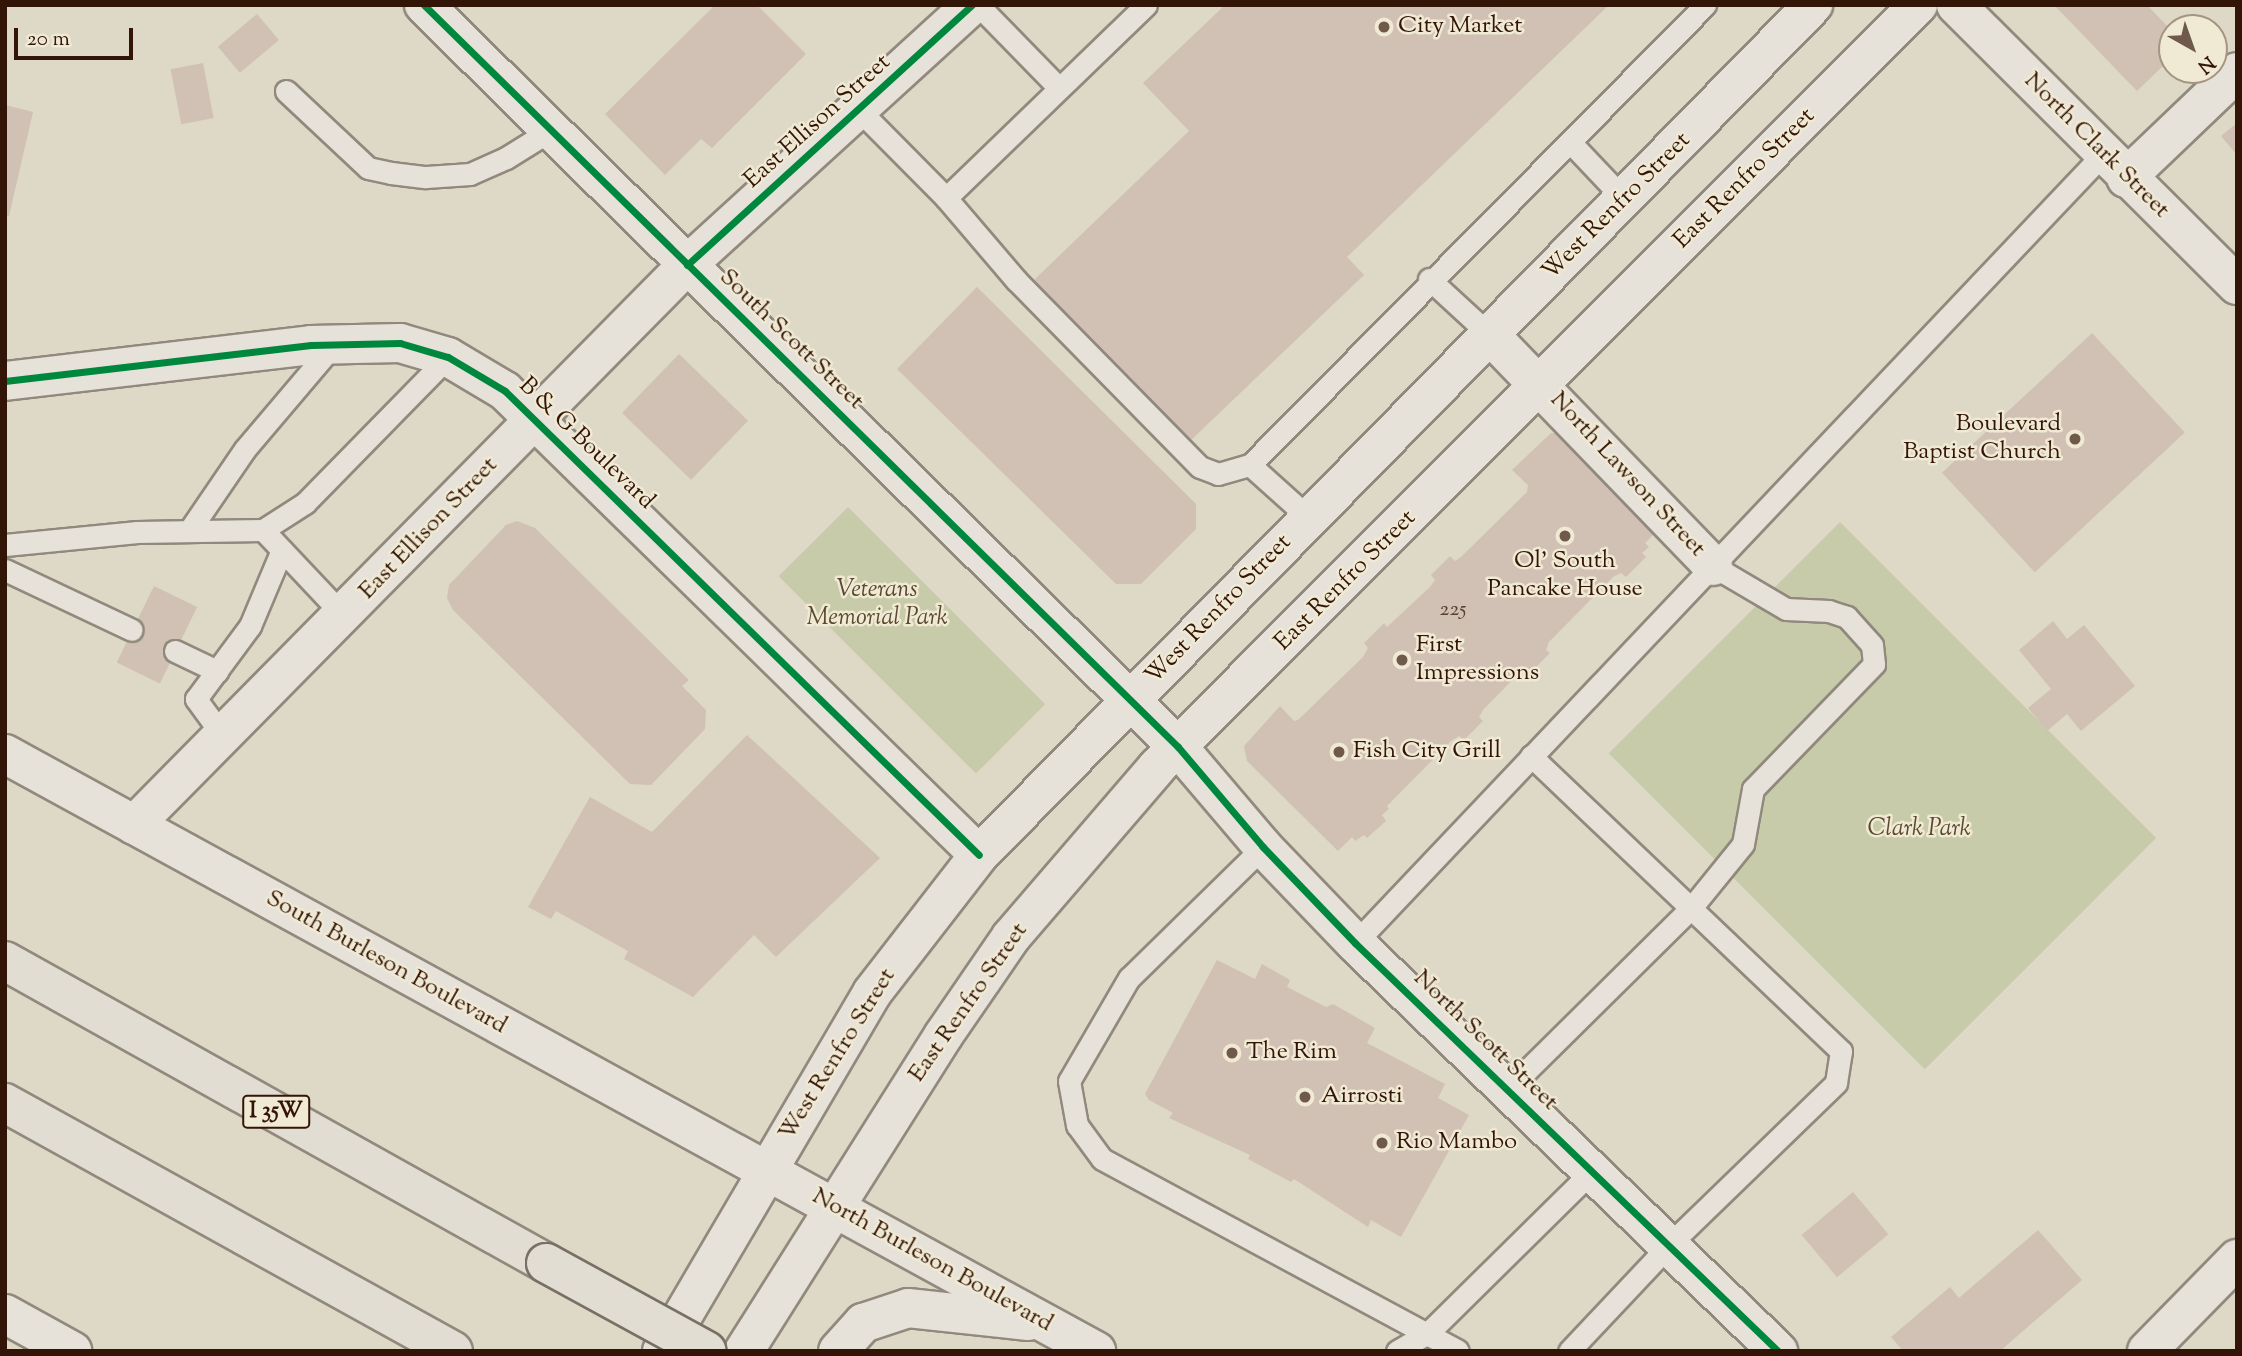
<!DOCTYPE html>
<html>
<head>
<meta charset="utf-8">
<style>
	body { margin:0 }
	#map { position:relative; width:2242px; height:1356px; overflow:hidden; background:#ded8c6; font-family:"Sorts Mill Goudy",serif }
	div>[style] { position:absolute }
	.green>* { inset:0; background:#c7cba9; transform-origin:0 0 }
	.building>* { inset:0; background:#d0c1b4; transform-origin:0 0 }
	.roads { filter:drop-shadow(2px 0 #91897d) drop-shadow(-2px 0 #91897d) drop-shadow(0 2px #91897d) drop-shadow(0 -2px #91897d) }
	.lane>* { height:21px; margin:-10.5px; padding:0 10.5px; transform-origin:10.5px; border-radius:10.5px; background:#e6e2d9 }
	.street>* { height:38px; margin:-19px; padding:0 19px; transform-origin:19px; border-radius:19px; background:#e6e2d9 }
	.secondary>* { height:38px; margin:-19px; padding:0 19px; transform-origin:19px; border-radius:19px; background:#e6e2d9 }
	.highway>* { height:38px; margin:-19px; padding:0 19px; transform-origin:19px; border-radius:19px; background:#e1ddd3 }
	.bridges { filter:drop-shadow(2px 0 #787065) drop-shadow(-2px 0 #787065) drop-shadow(0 2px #787065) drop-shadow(0 -2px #787065) }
	.highway-bridge>* { height:38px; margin:-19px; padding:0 19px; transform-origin:19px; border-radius:19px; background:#e1ddd3 }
	.cycleway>* { height:7px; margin:-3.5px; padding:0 3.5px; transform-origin:3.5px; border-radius:3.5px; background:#00873e }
	.dots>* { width:19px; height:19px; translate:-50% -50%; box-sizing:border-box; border:4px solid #f0e9d3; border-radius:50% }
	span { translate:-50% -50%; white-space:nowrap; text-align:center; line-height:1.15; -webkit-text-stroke:5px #f0e9d3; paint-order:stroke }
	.number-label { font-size:21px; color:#5a4032 }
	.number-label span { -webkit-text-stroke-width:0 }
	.shield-label span { padding:2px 5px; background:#f0e9d3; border:2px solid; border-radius:5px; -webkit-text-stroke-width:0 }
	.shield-label { font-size:23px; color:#331507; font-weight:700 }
	.poi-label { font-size:24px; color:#331507 }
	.left { translate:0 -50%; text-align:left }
	.right { translate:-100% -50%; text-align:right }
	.street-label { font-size:24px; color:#331507 }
	.park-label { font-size:24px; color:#5a4930; font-style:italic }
	.frame { position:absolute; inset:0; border:7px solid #331507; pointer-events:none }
	.north { position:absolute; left:2158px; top:14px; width:70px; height:70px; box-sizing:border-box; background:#f0e9d3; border:2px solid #a49481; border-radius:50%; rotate:140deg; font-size:19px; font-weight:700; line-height:28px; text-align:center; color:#331507 }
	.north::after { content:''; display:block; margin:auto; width:24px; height:32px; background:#6f594a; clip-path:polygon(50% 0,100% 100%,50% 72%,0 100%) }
	.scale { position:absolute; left:14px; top:28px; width:119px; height:32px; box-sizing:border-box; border:4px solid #331507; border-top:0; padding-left:9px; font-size:21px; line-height:24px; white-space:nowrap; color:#331507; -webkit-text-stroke:5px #f0e9d3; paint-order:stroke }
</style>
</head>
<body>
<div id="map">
	<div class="green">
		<i style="left:848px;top:507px;width:279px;height:98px;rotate:45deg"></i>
		<i style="left:1840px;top:522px;width:447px;height:327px;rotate:45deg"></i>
	</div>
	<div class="building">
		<i style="clip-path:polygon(715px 5px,757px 5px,806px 54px,712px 148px,701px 139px,665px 175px,605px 114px)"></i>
		<i style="clip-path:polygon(1225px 5px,1609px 5px,1347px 257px,1364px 275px,1189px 442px,1034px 280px,1189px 131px,1143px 83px)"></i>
		<i style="clip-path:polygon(2054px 5px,2147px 5px,2172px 31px,2172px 57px,2137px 91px)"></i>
		<i style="left:257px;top:14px;width:34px;height:51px;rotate:50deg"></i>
		<i style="left:203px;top:63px;width:56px;height:33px;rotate:79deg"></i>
		<i style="clip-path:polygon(5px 105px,33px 112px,9px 216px,5px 215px)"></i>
		<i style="clip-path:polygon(2237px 123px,2237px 155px,2221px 136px)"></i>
		<i style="clip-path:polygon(977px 287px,1196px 504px,1196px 529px,1141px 584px,1116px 584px,897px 369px)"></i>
		<i style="left:2092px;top:333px;width:136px;height:205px;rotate:47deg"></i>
		<i style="left:679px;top:354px;width:96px;height:82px;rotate:44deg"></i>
		<i style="clip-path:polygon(1551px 433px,1559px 433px,1659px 529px,1645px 543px,1649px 547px,1642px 553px,1646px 557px,1626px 577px,1621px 573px,1613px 577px,1549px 642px,1546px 650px,1550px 653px,1530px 673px,1526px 669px,1519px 673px,1483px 710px,1479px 717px,1483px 721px,1464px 740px,1459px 736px,1451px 741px,1387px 806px,1389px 809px,1382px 815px,1386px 821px,1367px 838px,1364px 835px,1355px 841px,1352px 837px,1338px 851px,1247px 761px,1244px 746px,1280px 706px,1294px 721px,1298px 720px,1363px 657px,1368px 648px,1364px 643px,1384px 623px,1387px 627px,1430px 587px,1435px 580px,1431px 575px,1450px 556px,1455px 561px,1461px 557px,1527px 492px,1528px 485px,1512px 470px)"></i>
		<i style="clip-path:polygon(517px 521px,535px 528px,689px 680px,682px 686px,706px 710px,705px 729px,651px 785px,630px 784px,453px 610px,447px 598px,449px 585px,506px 525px)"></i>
		<i style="left:154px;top:586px;width:48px;height:85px;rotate:26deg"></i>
		<i style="clip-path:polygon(2053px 621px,2067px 639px,2084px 625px,2135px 686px,2081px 731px,2067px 714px,2047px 731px,2028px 708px,2051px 689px,2019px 650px)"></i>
		<i style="clip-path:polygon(747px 735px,880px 858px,776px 957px,754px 935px,693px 997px,624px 959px,628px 951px,556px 911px,551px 919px,528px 907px,590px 797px,652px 832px)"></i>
		<i style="clip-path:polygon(1217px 960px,1255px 979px,1262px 964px,1290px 980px,1287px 987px,1326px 1007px,1333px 1004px,1375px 1028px,1367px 1043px,1445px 1084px,1438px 1098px,1469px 1115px,1401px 1237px,1371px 1220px,1368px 1227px,1294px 1179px,1291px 1182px,1248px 1159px,1250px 1155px,1169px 1118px,1173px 1113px,1149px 1100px,1145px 1094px)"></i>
		<i style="left:1853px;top:1192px;width:55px;height:67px;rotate:50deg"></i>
		<i style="clip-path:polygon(2038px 1230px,2082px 1280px,2000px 1351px,1903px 1351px,1891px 1337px,1950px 1287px,1959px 1298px)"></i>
	</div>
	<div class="roads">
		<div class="lane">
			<i style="left:978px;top:5px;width:116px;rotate:45.7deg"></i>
			<i style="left:286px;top:91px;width:112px;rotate:43.2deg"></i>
			<i style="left:368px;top:168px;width:24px;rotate:12deg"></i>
			<i style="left:391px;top:173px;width:35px;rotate:7deg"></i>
			<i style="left:426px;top:177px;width:44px;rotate:-3.9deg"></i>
			<i style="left:470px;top:174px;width:39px;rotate:-24deg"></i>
			<i style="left:506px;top:158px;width:53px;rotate:-31.9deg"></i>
			<i style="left:860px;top:111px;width:122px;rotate:45.3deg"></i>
			<i style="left:946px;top:198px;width:278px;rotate:-44deg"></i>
			<i style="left:1571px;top:143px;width:79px;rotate:46.5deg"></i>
			<i style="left:946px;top:198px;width:108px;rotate:49.5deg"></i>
			<i style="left:1016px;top:280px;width:262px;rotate:45.5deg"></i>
			<i style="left:1200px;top:467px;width:19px;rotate:21deg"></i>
			<i style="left:1218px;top:474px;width:33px;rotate:-16deg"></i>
			<i style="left:1429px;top:279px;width:83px;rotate:42.6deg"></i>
			<i style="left:1308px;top:517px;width:78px;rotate:-138.1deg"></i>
			<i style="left:1250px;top:465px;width:647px;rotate:-45.31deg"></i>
			<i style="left:263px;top:530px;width:50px;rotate:-32.7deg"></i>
			<i style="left:305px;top:503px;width:204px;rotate:-45.6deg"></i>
			<i style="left:189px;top:531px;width:99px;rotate:-55.7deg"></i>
			<i style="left:245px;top:449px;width:138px;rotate:-49.7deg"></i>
			<i style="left:5px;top:545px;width:133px;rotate:-5.6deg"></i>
			<i style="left:137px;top:532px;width:126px;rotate:-0.9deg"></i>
			<i style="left:263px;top:530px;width:118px;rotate:46.7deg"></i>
			<i style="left:5px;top:570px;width:140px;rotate:25.3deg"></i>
			<i style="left:175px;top:651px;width:47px;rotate:25.5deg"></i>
			<i style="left:223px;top:736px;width:46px;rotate:-126.1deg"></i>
			<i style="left:196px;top:699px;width:91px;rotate:-53.5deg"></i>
			<i style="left:250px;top:626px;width:82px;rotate:-67.2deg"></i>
			<i style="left:1531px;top:756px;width:428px;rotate:43.6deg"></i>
			<i style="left:1841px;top:1051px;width:32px;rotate:99deg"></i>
			<i style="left:1836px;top:1083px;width:231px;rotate:135.9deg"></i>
			<i style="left:1670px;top:1244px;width:147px;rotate:133.3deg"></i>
			<i style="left:1263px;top:847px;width:187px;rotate:135.6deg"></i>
			<i style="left:1129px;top:978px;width:119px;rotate:120.2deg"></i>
			<i style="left:1069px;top:1081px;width:45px;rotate:79.7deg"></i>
			<i style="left:1077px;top:1125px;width:42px;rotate:53.7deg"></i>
			<i style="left:1102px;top:1159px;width:404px;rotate:28.3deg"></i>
			<i style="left:1355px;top:943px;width:1086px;rotate:-46.53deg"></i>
			<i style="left:1508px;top:1089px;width:259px;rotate:-44.7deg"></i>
			<i style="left:1692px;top:907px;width:81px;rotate:-51deg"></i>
			<i style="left:1743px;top:844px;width:56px;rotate:-79.7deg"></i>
			<i style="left:1753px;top:789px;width:174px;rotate:-45.9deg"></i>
			<i style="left:1874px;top:664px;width:19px;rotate:-96deg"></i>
			<i style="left:1872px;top:645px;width:38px;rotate:-132deg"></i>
			<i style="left:1847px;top:617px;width:19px;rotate:-162deg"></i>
			<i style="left:1829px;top:611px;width:43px;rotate:-177.3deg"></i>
			<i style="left:1786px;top:609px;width:85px;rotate:-149.5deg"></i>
			<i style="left:1397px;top:1351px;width:36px;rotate:-30deg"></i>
			<i style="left:1428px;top:1333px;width:231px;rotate:-44.6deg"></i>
		</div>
		<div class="street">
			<i style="left:424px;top:5px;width:1058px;rotate:44.54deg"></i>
			<i style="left:1178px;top:747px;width:131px;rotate:49.6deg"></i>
			<i style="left:1263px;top:847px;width:133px;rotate:46.2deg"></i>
			<i style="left:1355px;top:943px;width:588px;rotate:43.97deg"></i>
			<i style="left:1956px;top:5px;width:397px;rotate:44.9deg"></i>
			<i style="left:2126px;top:178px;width:153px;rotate:-43.7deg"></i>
			<i style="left:1490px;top:335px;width:321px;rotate:46deg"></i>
			<i style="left:5px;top:381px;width:308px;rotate:-6.7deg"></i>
			<i style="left:311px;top:345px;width:89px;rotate:-1.3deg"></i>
			<i style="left:400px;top:343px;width:50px;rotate:16.3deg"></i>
			<i style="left:448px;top:357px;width:66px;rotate:30.8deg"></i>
			<i style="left:505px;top:391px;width:663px;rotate:44.39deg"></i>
			<i style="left:134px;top:825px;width:787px;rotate:-45.36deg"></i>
			<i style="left:687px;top:265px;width:386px;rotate:-42.4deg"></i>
			<i style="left:2147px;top:1351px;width:129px;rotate:-45.6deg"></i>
		</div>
		<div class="secondary">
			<i style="left:5px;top:754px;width:1244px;rotate:28.69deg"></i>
			<i style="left:5px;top:1314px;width:77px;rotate:28.9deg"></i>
			<i style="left:662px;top:1351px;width:415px;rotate:-59.6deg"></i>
			<i style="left:872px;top:993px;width:175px;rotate:-52.2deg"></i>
			<i style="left:979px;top:855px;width:1191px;rotate:-45.54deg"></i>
			<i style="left:744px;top:1351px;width:373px;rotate:-57.7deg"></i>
			<i style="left:943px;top:1036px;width:120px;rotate:-55.5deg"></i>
			<i style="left:1011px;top:937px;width:224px;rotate:-49.3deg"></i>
			<i style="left:1157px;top:767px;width:1077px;rotate:-45.04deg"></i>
			<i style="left:838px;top:1351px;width:38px;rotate:-48deg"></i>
			<i style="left:863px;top:1323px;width:47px;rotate:-18.4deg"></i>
			<i style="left:908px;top:1308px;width:121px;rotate:6.2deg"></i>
		</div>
		<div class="highway">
			<i style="left:5px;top:961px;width:620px;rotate:29.17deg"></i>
			<i style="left:5px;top:1103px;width:512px;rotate:28.97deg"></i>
		</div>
	</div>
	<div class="bridges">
		<div class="highway-bridge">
			<i style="left:546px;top:1263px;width:183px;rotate:28.7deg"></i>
		</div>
	</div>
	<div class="cycleway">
		<i style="left:424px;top:5px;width:1058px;rotate:44.54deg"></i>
		<i style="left:1178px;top:747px;width:131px;rotate:49.6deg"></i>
		<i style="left:1263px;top:847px;width:133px;rotate:46.2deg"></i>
		<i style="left:1355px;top:943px;width:588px;rotate:43.97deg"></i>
		<i style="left:687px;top:265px;width:386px;rotate:-42.4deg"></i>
		<i style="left:5px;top:381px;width:308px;rotate:-6.7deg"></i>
		<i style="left:311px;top:345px;width:89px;rotate:-1.3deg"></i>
		<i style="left:400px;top:343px;width:50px;rotate:16.3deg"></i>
		<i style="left:448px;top:357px;width:66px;rotate:30.8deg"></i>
		<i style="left:505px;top:391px;width:663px;rotate:44.39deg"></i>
	</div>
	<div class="dots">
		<i style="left:1384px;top:27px;background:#6f594a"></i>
		<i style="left:2075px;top:439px;background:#6f594a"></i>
		<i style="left:1565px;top:536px;background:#6f594a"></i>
		<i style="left:1402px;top:660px;background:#6f594a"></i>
		<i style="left:1339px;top:752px;background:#6f594a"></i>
		<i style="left:1232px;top:1053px;background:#6f594a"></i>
		<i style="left:1305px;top:1097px;background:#6f594a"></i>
		<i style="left:1382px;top:1143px;background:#6f594a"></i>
	</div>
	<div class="number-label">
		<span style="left:1453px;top:610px">225</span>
	</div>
	<div class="shield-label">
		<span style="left:276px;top:1112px">I 35W</span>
	</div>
	<div class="poi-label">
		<span class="left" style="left:1398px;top:27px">City Market</span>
		<span class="right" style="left:2061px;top:439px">Boulevard<br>Baptist Church</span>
		<span style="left:1565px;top:576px">Ol' South<br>Pancake House</span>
		<span class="left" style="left:1416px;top:660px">First<br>Impressions</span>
		<span class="left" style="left:1353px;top:752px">Fish City Grill</span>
		<span class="left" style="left:1246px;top:1053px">The Rim</span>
		<span class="left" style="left:1321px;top:1097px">Airrosti</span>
		<span class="left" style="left:1396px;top:1143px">Rio Mambo</span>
	</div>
	<div class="street-label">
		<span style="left:818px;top:122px;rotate:-42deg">East Ellison Street</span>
		<span style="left:2096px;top:146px;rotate:45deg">North Clark Street</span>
		<span style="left:1745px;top:179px;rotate:-45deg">East Renfro Street</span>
		<span style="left:1617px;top:207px;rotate:-45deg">West Renfro Street</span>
		<span style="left:791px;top:340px;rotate:44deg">South Scott Street</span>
		<span style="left:586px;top:444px;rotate:44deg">B &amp; G Boulevard</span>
		<span style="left:1627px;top:475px;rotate:47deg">North Lawson Street</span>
		<span style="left:429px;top:529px;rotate:-46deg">East Ellison Street</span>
		<span style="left:1346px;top:581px;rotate:-45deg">East Renfro Street</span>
		<span style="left:1219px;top:610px;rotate:-46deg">West Renfro Street</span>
		<span style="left:386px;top:963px;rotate:29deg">South Burleson Boulevard</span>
		<span style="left:969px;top:1003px;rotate:-55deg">East Renfro Street</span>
		<span style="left:1485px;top:1041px;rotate:44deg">North Scott Street</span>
		<span style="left:838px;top:1055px;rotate:-58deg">West Renfro Street</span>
		<span style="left:932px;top:1261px;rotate:29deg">North Burleson Boulevard</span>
	</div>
	<div class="park-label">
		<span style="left:877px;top:605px">Veterans<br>Memorial Park</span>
		<span style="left:1919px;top:830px">Clark Park</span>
	</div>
	<div class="frame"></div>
	<div class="north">N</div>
	<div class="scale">20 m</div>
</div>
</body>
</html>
